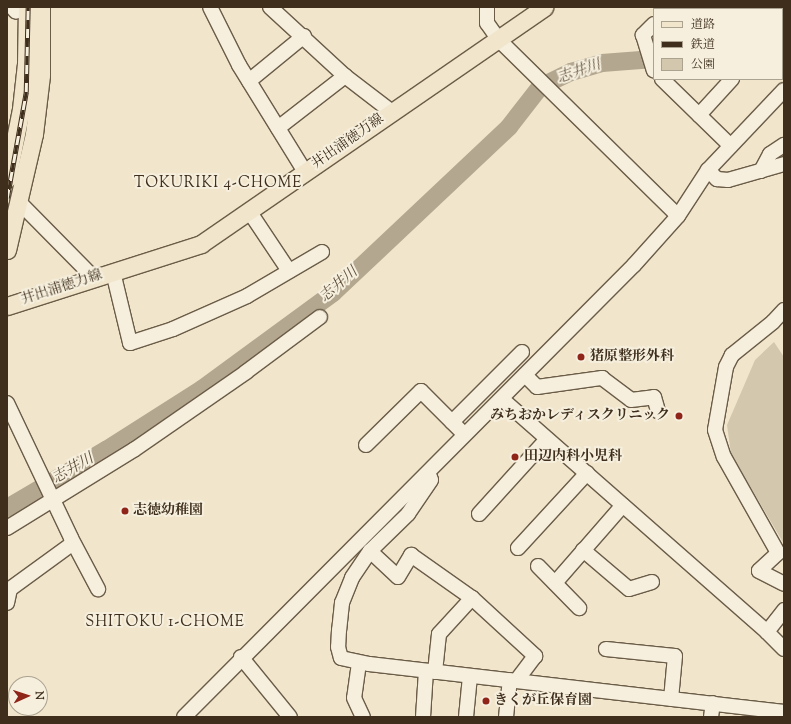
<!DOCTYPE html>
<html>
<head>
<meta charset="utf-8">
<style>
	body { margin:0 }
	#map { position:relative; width:791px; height:724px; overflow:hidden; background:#f1e6cc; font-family:"Sorts Mill Goudy","Noto Serif JP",serif }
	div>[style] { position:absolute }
	.green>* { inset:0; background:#d3c7ae }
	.river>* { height:18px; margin:-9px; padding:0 9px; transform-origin:9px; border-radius:9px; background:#b4a790 }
	.roads { filter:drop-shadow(1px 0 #6b5c47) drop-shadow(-1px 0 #6b5c47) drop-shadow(0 1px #6b5c47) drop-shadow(0 -1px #6b5c47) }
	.minor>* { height:14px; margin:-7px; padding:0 7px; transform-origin:7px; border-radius:7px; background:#f6efde }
	.major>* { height:17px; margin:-8.5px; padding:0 8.5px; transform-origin:8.5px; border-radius:8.5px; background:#f1e6cc }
	.rail>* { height:4.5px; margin-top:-2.25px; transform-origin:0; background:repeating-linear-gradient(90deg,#f6efde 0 9px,#3e2e1b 0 18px); box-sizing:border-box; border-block:1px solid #3e2e1b }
	.dots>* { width:11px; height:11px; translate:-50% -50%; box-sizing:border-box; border:2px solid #f6efde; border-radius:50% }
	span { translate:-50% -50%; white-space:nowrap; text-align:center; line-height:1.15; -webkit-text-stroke:4px #f6efde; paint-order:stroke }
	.street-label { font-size:14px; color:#3e2e1b }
	.poi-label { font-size:14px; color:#3e2e1b; font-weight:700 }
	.left { translate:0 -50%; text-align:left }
	.right { translate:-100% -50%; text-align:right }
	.water-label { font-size:15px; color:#61523e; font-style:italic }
	.neighbourhood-label { font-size:15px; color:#3e2e1b; letter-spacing:1px }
	.frame { position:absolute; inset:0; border:8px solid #3e2e1b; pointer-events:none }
	.legend { position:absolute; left:653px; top:8px; width:130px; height:72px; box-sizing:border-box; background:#f6efde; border:1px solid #aca290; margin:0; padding:5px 7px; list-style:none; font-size:12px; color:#3e2e1b }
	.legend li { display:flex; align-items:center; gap:8px; height:20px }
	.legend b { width:20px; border:1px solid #aca290 }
	.north { position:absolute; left:8px; top:676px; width:40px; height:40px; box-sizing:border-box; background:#f6efde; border:1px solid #aca290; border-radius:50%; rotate:87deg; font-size:11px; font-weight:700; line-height:16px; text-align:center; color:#3e2e1b }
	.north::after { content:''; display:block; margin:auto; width:14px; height:18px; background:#8f2418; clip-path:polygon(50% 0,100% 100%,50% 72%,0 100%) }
</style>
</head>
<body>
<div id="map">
	<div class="green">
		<i style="clip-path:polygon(774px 342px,784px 357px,784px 544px,731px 454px,727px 425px,755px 360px)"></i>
	</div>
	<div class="river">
		<i style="left:782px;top:60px;width:2px"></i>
		<i style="left:7px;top:508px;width:115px;rotate:-30.4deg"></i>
		<i style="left:106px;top:450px;width:114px;rotate:-32.4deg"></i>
		<i style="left:202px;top:389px;width:162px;rotate:-36.2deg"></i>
		<i style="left:333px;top:293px;width:242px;rotate:-43.3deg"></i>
		<i style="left:509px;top:127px;width:51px;rotate:-52.2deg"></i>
		<i style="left:540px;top:87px;width:34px;rotate:-26deg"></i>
		<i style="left:571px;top:72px;width:32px;rotate:-16deg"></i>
		<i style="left:602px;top:63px;width:52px;rotate:-4.4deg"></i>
	</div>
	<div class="roads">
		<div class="minor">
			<i style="left:12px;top:7px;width:6px;rotate:51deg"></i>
			<i style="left:210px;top:7px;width:65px;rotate:63.4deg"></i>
			<i style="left:239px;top:65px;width:126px;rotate:58.3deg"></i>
			<i style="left:270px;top:7px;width:102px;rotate:42.6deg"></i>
			<i style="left:345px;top:76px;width:59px;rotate:37.5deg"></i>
			<i style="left:487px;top:7px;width:16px;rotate:90deg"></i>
			<i style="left:487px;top:23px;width:19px;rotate:55deg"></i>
			<i style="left:498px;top:39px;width:252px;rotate:44.5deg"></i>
			<i style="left:733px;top:7px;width:3px;rotate:45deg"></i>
			<i style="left:669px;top:9px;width:3px;rotate:-45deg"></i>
			<i style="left:654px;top:24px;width:16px;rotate:135deg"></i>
			<i style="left:643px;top:35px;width:37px;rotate:73deg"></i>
			<i style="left:662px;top:79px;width:96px;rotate:44.2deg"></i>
			<i style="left:249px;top:81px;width:71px;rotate:-39.3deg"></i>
			<i style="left:699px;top:115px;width:49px;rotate:-47.5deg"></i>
			<i style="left:278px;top:128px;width:85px;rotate:-37.8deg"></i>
			<i style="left:708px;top:170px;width:13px;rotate:45deg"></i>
			<i style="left:717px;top:179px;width:11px;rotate:5deg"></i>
			<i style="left:728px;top:180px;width:58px;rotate:-15.9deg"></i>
			<i style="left:761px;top:171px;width:19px;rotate:-62deg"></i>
			<i style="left:770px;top:154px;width:17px;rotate:-33deg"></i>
			<i style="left:19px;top:202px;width:107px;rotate:45.4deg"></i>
			<i style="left:249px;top:211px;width:72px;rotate:56.3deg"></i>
			<i style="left:113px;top:272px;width:73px;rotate:76.5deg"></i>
			<i style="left:130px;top:343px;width:45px;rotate:-18deg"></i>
			<i style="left:173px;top:329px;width:81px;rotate:-24deg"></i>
			<i style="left:247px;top:296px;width:87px;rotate:-30.4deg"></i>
			<i style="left:784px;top:310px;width:16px;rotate:133deg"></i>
			<i style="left:773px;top:322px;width:53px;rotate:141.2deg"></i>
			<i style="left:732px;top:355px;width:13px;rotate:117deg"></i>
			<i style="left:726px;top:367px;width:64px;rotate:99.9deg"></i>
			<i style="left:715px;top:430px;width:28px;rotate:72deg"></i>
			<i style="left:724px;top:457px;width:110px;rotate:60.6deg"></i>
			<i style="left:778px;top:553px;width:26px;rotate:137deg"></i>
			<i style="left:759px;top:571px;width:28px;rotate:27deg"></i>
			<i style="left:525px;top:375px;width:17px;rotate:45deg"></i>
			<i style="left:537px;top:387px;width:66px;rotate:-7.9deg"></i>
			<i style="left:602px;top:378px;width:36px;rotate:37deg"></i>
			<i style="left:631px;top:400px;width:23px;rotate:-7deg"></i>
			<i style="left:654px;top:397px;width:15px;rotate:74deg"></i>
			<i style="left:502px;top:399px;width:353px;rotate:41.3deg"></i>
			<i style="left:767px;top:632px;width:24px;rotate:45deg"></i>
			<i style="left:7px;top:403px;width:149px;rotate:64.6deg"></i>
			<i style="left:71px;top:538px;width:58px;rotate:62.1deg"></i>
			<i style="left:452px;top:422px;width:99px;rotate:-45deg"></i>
			<i style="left:366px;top:445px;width:77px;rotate:-44.5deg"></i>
			<i style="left:421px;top:391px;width:61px;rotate:45deg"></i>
			<i style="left:430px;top:477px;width:3px;rotate:72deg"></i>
			<i style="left:431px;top:480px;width:41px;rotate:124.1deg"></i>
			<i style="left:408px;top:514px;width:53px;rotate:135.8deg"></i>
			<i style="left:370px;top:551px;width:32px;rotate:124deg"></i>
			<i style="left:352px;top:578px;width:27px;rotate:112deg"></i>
			<i style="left:342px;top:603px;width:27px;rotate:96deg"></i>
			<i style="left:339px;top:630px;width:17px;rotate:93deg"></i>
			<i style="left:338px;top:647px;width:11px;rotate:75deg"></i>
			<i style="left:341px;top:658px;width:29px;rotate:12deg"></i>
			<i style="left:369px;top:664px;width:418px;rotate:6.6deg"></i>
			<i style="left:479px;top:514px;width:101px;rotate:-47.8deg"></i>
			<i style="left:7px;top:528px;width:150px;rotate:-31.7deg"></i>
			<i style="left:135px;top:449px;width:135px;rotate:-34.7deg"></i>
			<i style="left:246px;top:372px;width:92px;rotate:-36.6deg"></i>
			<i style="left:518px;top:548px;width:102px;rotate:-47.4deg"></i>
			<i style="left:583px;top:550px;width:60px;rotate:40.3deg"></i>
			<i style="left:629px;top:589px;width:24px;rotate:-17deg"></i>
			<i style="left:370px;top:551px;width:38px;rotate:43deg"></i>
			<i style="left:398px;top:577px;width:26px;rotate:-59deg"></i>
			<i style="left:411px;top:555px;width:75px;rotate:35.2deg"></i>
			<i style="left:538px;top:566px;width:59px;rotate:45.7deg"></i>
			<i style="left:555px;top:583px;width:103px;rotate:-48.9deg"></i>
			<i style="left:7px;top:603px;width:14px;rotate:-78deg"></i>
			<i style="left:10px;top:589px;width:78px;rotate:-36.1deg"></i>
			<i style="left:767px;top:632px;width:28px;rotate:-52deg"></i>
			<i style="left:606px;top:649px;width:69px;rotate:5.8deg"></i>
			<i style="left:675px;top:656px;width:43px;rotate:95.3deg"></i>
			<i style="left:241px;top:657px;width:77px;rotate:50.8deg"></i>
			<i style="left:359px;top:663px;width:35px;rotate:98deg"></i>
			<i style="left:354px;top:698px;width:21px;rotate:65deg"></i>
			<i style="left:435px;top:672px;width:38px;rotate:-84deg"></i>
			<i style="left:439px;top:634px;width:49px;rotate:-47.5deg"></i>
			<i style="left:472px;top:598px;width:86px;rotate:42.6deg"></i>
			<i style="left:535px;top:656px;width:31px;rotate:127deg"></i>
			<i style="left:184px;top:717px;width:638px;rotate:-45.13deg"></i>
			<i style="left:634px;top:265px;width:66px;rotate:-48.1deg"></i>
			<i style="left:678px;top:216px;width:55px;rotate:-56.9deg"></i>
			<i style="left:708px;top:170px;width:110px;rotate:-46.5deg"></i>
			<i style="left:423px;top:717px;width:46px;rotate:-86.3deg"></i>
			<i style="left:466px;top:717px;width:41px;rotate:-84.4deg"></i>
			<i style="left:506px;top:717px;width:37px;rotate:-84deg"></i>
			<i style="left:711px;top:717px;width:14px;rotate:-82deg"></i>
		</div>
		<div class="major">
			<i style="left:7px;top:179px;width:71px;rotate:-78.7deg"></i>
			<i style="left:21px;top:109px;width:45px;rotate:-83.7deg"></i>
			<i style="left:26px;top:64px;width:57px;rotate:-89deg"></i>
			<i style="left:7px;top:250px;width:119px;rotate:-76.9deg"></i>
			<i style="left:34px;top:134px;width:59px;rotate:-83.2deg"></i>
			<i style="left:41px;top:75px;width:68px;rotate:-90deg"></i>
			<i style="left:7px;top:306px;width:204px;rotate:-17.7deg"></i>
			<i style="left:201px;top:244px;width:417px;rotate:-34.6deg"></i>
		</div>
	</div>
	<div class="rail">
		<i style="left:7px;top:198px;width:108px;rotate:-79.8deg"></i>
		<i style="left:26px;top:92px;width:85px;rotate:-88.7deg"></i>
	</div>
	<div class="dots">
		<i style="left:581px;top:357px;background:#8f2418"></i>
		<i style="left:679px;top:416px;background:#8f2418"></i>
		<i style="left:515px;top:457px;background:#8f2418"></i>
		<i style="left:125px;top:511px;background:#8f2418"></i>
		<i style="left:486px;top:701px;background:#8f2418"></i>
	</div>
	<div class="street-label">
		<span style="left:348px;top:142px;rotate:-35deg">井出浦徳力線</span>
		<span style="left:62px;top:288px;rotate:-18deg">井出浦徳力線</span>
	</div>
	<div class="poi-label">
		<span class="left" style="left:590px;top:357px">猪原整形外科</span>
		<span class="right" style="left:670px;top:416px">みちおかレディスクリニック</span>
		<span class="left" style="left:524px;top:457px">田辺内科小児科</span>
		<span class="left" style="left:133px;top:511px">志徳幼稚園</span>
		<span class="left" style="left:494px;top:701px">きくが丘保育園</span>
	</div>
	<div class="water-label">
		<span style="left:579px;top:72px;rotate:-19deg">志井川</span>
		<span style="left:339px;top:285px;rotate:-41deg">志井川</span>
		<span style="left:73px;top:469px;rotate:-30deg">志井川</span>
	</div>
	<div class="neighbourhood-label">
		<span style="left:218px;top:184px">TOKURIKI 4-CHOME</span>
		<span style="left:165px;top:623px">SHITOKU 1-CHOME</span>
	</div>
	<div class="frame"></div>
	<ul class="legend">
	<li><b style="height:5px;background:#f1e6cc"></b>道路</li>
	<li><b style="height:5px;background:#3e2e1b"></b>鉄道</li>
	<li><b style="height:11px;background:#d3c7ae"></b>公園</li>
	</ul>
	<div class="north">N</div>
</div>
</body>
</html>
